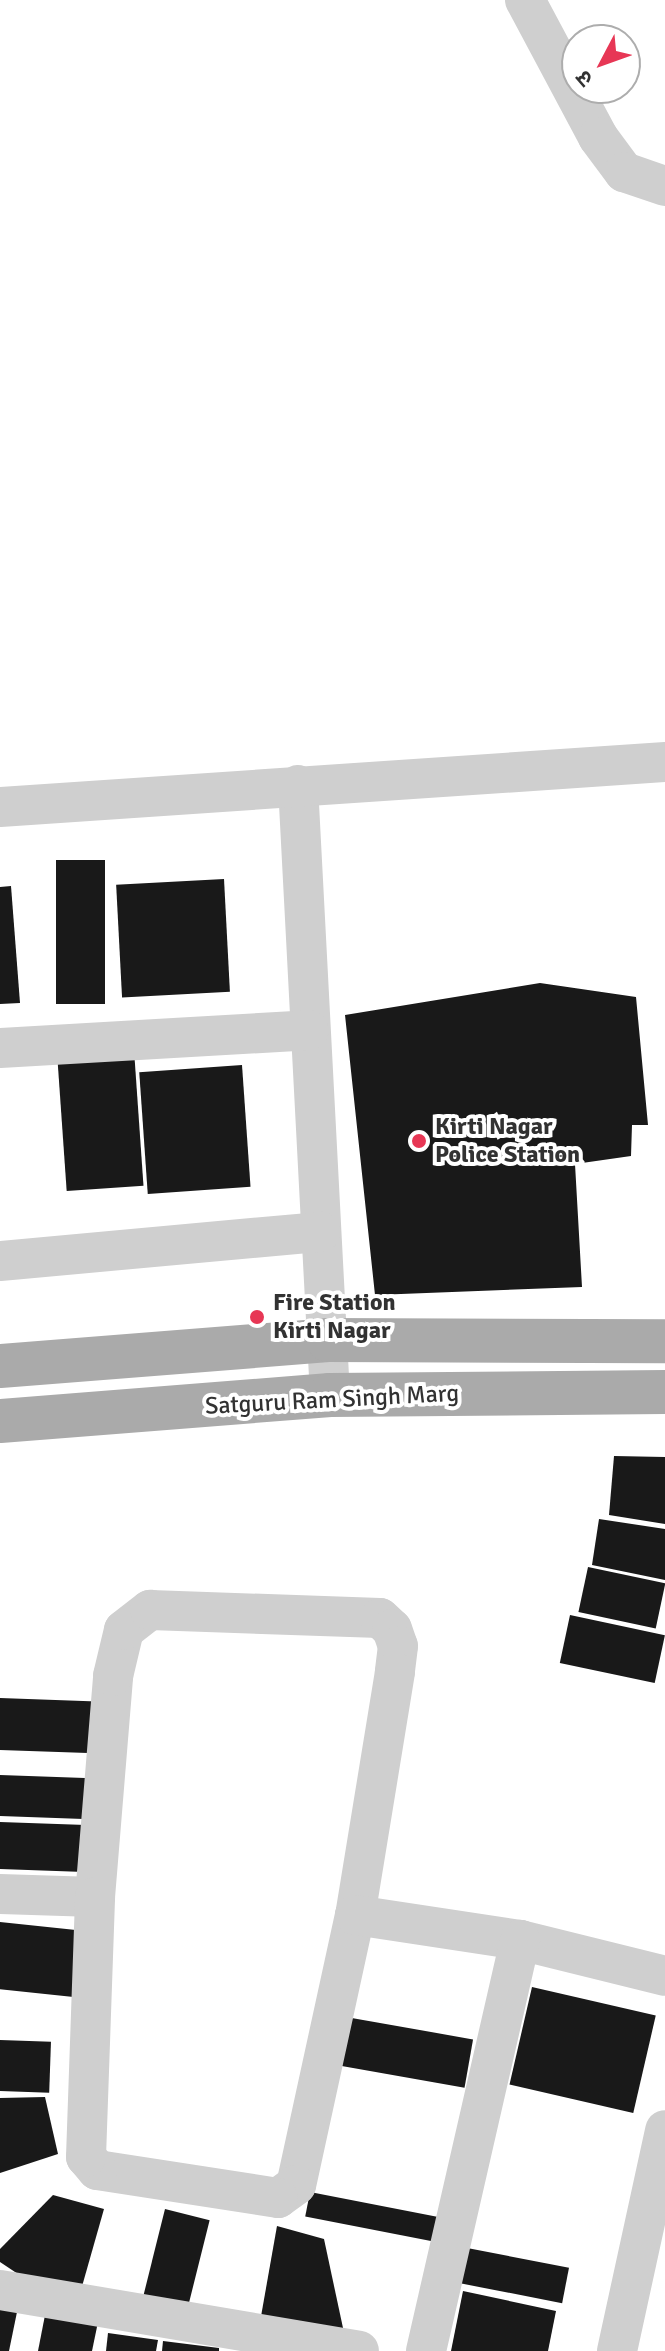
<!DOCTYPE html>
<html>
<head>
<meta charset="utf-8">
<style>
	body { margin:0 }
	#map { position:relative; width:665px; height:2351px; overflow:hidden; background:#fff; font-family:Signika,"Noto Sans Devanagari",sans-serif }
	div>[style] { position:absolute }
	.building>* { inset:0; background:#191919; transform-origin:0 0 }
	.minor>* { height:40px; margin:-20px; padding:0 20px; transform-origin:20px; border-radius:20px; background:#cfcfcf }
	.major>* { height:44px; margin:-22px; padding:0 22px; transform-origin:22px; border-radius:22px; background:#aaa }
	.dots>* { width:22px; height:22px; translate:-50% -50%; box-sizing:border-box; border:4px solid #fff; border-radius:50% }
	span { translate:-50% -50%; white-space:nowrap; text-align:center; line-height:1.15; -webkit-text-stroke:8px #fff; paint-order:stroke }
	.poi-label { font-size:24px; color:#323232; font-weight:700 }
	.left { translate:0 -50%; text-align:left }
	.street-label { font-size:24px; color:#323232 }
	.north { position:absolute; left:561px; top:24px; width:80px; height:80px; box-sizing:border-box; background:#fff; border:2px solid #adadad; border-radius:50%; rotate:229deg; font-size:22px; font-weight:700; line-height:32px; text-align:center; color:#323232 }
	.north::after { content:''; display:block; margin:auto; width:28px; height:36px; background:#e73755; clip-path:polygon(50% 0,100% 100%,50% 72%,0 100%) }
</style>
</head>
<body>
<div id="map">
	<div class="building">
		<i style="left:56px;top:860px;width:49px;height:144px"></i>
		<i style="left:224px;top:879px;width:113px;height:108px;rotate:87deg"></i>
		<i style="clip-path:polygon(11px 886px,20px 1003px,0 1004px,0 887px)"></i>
		<i style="clip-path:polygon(540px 983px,636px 997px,648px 1125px,632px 1125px,631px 1156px,575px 1164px,582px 1287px,375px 1295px,345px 1015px)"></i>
		<i style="left:134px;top:1050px;width:136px;height:77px;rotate:86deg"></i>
		<i style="left:242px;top:1065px;width:122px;height:103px;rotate:86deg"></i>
		<i style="clip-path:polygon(614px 1456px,665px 1457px,665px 1524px,609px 1515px)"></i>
		<i style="clip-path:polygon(599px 1519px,665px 1529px,665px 1580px,592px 1565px)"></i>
		<i style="left:588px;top:1567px;width:79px;height:46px;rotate:12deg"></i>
		<i style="left:570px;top:1615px;width:97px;height:49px;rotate:12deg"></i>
		<i style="left:0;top:1698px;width:97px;height:52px;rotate:2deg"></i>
		<i style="left:0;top:1775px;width:92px;height:41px;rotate:2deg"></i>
		<i style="left:0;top:1822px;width:86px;height:47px;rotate:2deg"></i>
		<i style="left:0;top:1922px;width:81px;height:67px;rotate:6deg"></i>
		<i style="left:532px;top:1987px;width:127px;height:100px;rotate:13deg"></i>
		<i style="left:346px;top:2017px;width:129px;height:49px;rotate:10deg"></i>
		<i style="left:0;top:2040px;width:51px;height:51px;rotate:2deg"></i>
		<i style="clip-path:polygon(45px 2097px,58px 2154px,0 2173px,0 2098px)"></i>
		<i style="left:310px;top:2192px;width:132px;height:25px;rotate:11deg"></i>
		<i style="clip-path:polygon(53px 2195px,104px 2209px,79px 2297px,33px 2284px,0 2262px,0 2249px)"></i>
		<i style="left:165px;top:2209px;width:46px;height:97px;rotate:14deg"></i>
		<i style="clip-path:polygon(277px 2226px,324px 2239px,346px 2342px,260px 2322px)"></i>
		<i style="left:462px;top:2247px;width:109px;height:36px;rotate:11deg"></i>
		<i style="clip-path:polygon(463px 2291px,556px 2311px,548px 2351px,451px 2351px)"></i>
		<i style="clip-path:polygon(0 2309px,17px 2312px,9px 2351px,0 2351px)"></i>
		<i style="clip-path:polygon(46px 2310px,98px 2322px,92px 2351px,38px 2351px)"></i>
		<i style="clip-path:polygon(108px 2333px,158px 2340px,156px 2351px,106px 2351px)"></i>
		<i style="clip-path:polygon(163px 2341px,219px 2348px,219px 2351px,162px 2351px)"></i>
	</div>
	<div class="minor">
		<i style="left:525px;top:0;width:155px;rotate:61.9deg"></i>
		<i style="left:598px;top:137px;width:44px;rotate:53.4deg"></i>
		<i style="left:624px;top:172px;width:43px;rotate:18.9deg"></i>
		<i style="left:298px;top:785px;width:611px;rotate:87deg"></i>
		<i style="left:0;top:807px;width:667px;rotate:-3.87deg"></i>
		<i style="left:0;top:1048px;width:309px;rotate:-3.3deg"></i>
		<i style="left:0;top:1261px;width:322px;rotate:-5.2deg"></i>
		<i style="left:0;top:1894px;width:95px;rotate:1.8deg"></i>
		<i style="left:95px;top:1897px;width:222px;rotate:-85.3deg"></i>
		<i style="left:113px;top:1676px;width:47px;rotate:-76.6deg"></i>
		<i style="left:124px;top:1630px;width:33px;rotate:-38deg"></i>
		<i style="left:150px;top:1610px;width:230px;rotate:2deg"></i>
		<i style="left:380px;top:1618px;width:16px;rotate:43deg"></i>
		<i style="left:392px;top:1629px;width:18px;rotate:71deg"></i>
		<i style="left:398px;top:1646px;width:26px;rotate:97deg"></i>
		<i style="left:395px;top:1672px;width:246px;rotate:99.3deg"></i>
		<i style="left:355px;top:1915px;width:276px;rotate:102.3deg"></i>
		<i style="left:296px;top:2185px;width:22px;rotate:144deg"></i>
		<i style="left:278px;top:2198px;width:183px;rotate:-171.2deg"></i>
		<i style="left:97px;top:2170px;width:17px;rotate:-130deg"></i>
		<i style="left:86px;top:2157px;width:260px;rotate:-88deg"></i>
		<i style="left:355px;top:1915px;width:167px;rotate:8.6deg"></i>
		<i style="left:520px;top:1940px;width:149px;rotate:13.9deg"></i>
		<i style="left:0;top:2290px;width:364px;rotate:9.6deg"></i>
		<i style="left:426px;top:2351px;width:422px;rotate:-77.1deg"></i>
		<i style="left:617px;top:2351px;width:226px;rotate:-77.7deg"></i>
	</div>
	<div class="major">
		<i style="left:0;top:1366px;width:329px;rotate:-4.5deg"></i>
		<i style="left:328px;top:1340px;width:337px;rotate:0.2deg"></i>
		<i style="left:0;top:1421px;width:331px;rotate:-4.5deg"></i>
		<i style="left:330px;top:1395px;width:335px;rotate:-0.5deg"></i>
	</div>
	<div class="dots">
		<i style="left:419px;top:1141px;background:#e73755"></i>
		<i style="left:257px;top:1317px;background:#e73755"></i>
	</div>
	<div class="poi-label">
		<span class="left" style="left:435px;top:1141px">Kirti Nagar<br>Police Station</span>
		<span class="left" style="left:273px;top:1317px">Fire Station<br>Kirti Nagar</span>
	</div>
	<div class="street-label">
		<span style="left:332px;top:1400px;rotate:-3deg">Satguru Ram Singh Marg</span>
	</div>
	<div class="north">उ</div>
</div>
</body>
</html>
